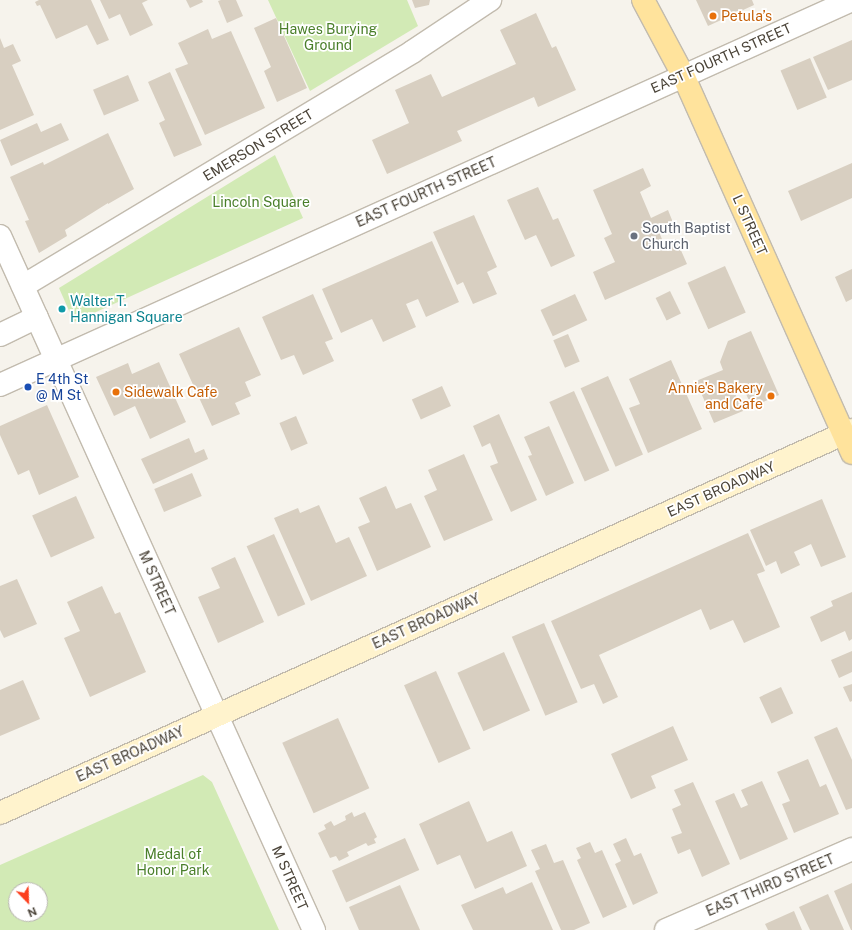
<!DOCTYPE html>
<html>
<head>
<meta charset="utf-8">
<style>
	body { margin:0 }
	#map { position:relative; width:852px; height:930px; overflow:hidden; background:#f6f3ec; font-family:"Public Sans",sans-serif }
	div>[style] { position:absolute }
	.green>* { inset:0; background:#d2eab5 }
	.building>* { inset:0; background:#d8cfc1; transform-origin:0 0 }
	.roads { filter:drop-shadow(1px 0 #c2bbae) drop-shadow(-1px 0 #c2bbae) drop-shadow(0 1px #c2bbae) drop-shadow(0 -1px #c2bbae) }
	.minor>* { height:22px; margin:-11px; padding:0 11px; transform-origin:11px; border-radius:11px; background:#fff }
	.secondary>* { height:22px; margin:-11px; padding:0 11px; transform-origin:11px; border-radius:11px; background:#fff3cd }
	.primary>* { height:22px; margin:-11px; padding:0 11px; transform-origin:11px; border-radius:11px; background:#ffe39c }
	.dots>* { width:11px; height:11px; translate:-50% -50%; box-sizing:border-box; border:2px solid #fff; border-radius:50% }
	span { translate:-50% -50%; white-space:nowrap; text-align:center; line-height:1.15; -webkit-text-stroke:3.5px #fff; paint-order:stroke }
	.food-label { font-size:14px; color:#c56008 }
	.left { translate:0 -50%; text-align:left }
	.right { translate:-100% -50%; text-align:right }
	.park-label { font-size:14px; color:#4a7f2a }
	.street-label { font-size:14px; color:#4b4439 }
	.worship-label { font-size:14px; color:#5b616d }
	.culture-label { font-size:14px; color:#0d838f }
	.transit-label { font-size:14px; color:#164399 }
	.north { position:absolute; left:8px; top:882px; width:40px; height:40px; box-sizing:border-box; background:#fff; border:1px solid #b7b4b0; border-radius:50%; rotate:157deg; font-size:11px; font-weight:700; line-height:16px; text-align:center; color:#4b4439 }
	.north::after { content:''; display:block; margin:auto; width:14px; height:18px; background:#fc3f1d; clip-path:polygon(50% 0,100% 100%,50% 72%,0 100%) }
</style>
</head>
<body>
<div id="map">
	<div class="green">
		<i style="clip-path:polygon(268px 0,407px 0,418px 26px,310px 91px)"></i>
		<i style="clip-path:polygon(275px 155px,303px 218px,74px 322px,59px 288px)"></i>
		<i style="clip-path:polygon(evenodd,203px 775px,212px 782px,279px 930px,0 930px,0 865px,203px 775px,16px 890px,40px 890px,40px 914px,16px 914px,16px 890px)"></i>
	</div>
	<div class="building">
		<i style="clip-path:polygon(39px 0,91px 0,109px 40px,97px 45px,87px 25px,56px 39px,40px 5px,37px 6px,35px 2px)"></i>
		<i style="clip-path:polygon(100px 0,148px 0,142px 3px,153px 25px,130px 36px,120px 14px,109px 19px)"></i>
		<i style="clip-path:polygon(186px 0,202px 0,203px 2px,190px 8px)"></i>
		<i style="clip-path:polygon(221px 0,236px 0,243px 16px,227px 23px,218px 1px)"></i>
		<i style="clip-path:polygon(412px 0,430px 0,429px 5px,415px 8px)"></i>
		<i style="clip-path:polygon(696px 0,752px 0,754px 5px,708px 26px)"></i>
		<i style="clip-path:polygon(536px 13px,552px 48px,556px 46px,576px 90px,538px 107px,534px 97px,457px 131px,462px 141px,387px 174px,372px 140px,409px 123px,395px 90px,431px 74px,442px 97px,516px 64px,500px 30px)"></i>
		<i style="clip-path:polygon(276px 18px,307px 88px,277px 102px,264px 71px,271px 67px,254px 28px)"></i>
		<i style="clip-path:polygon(208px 29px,212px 39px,231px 31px,265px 108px,205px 135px,175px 69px,188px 64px,178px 43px)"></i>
		<i style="clip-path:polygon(0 38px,4px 48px,13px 44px,21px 61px,12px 65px,34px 115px,0 130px)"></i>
		<i style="clip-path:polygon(852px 40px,852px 80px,828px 90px,813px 57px)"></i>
		<i style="left:810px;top:58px;width:43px;height:32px;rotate:67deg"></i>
		<i style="clip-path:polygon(170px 72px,202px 145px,174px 157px,159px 123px,165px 120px,148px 82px)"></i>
		<i style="left:128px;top:75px;width:28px;height:38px;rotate:67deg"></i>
		<i style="clip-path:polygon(37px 123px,41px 132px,61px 123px,69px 140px,11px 166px,0 140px)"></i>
		<i style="clip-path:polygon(108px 133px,134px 189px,108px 204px,108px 203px,65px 230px,67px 236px,39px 253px,25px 221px,29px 220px,10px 177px,43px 162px,44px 165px)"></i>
		<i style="clip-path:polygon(852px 163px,852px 198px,801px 221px,788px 191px)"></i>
		<i style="clip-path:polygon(643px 168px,651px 186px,640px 192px,651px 218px,668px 210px,674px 225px,659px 232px,664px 244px,676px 239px,687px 264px,605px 300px,593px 272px,615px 262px,604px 238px,612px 234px,593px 190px)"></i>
		<i style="clip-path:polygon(538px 187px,553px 220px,558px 218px,575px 256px,551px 267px,536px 235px,525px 240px,507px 200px)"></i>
		<i style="clip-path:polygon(474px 215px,497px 267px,487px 272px,497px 294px,473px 304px,463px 282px,457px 285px,433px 232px)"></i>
		<i style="clip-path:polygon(432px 241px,459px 302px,426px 317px,418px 299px,406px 304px,416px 327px,383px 342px,372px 319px,341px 333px,322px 289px)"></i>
		<i style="left:725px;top:266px;width:51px;height:41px;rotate:66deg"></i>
		<i style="clip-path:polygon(852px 269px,852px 299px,846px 302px,835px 277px)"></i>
		<i style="left:670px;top:291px;width:25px;height:16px;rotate:64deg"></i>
		<i style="clip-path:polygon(313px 294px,333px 339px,325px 342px,334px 361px,303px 375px,294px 355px,281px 360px,262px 317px)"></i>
		<i style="left:575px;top:294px;width:29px;height:38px;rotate:65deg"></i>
		<i style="clip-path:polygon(239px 327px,261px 375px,245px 382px,251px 396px,235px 403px,240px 414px,212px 426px,179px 354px)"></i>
		<i style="clip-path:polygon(751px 331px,779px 395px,752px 407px,741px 383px,732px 387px,743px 411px,714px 423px,696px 381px,723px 370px,720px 362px,728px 341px)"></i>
		<i style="left:568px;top:334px;width:30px;height:16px;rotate:67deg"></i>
		<i style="clip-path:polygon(671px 360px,702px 429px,648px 453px,629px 408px,640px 404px,629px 379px)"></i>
		<i style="clip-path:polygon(159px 362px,186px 422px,150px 439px,135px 406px,114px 416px,96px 377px,128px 363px,132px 374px)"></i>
		<i style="left:608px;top:376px;width:86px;height:30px;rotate:66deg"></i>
		<i style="left:442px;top:386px;width:22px;height:33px;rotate:66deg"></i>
		<i style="left:574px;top:391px;width:87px;height:27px;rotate:66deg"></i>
		<i style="clip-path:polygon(47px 405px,79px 477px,39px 495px,29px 470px,18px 475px,0 435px,0 426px)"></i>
		<i style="clip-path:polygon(499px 414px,537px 500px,511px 512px,490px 466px,498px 463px,490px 443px,482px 447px,473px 426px)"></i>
		<i style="left:296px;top:416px;width:30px;height:18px;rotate:67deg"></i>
		<i style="clip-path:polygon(549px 426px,574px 483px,546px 496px,528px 456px,532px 455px,524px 437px)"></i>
		<i style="clip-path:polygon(189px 438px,195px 453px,204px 449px,208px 459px,153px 484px,141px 459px)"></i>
		<i style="clip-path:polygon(464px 454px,493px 520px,444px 541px,424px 496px,437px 490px,428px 470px)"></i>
		<i style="left:192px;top:473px;width:25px;height:41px;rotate:67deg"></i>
		<i style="clip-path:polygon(386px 486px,396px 509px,411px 503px,431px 547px,377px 571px,358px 527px,370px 522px,359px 498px)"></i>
		<i style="left:76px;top:496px;width:46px;height:48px;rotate:66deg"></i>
		<i style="clip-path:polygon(822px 499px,846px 557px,821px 567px,811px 544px,794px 552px,800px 565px,781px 574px,776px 561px,766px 566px,750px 530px)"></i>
		<i style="clip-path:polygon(319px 505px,336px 543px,349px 537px,367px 576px,311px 601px,274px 518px,298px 508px,300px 513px)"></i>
		<i style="clip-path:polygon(748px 533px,765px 571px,757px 574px,780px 627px,744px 643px,733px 620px,710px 630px,701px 609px,599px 655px,618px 697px,603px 704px,594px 684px,581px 689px,551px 621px)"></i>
		<i style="left:274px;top:534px;width:77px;height:30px;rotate:66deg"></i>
		<i style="clip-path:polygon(235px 557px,264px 622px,218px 643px,198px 597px,220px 588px,211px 568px)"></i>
		<i style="clip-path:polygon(17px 579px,37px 624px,4px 638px,0 630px,0 586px)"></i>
		<i style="clip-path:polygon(102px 586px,115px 614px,120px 612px,146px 672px,90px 697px,64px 638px,80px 631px,67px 602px)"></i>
		<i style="clip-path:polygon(852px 592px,852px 639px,849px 641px,845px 631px,821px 642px,810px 617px,833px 606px,831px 601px)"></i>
		<i style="left:544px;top:623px;width:86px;height:35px;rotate:67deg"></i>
		<i style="clip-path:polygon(852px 651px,852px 672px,839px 678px,831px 660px)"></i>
		<i style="left:504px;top:652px;width:64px;height:51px;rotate:66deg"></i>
		<i style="left:436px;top:671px;width:85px;height:35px;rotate:66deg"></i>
		<i style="clip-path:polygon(23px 680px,40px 719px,0 736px,0 690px)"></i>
		<i style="clip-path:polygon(852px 684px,852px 701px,850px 702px,843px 687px)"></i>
		<i style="left:781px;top:687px;width:29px;height:24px;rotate:65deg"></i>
		<i style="left:338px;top:718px;width:77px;height:61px;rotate:66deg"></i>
		<i style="clip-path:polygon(673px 726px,688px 760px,651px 776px,656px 788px,631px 799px,611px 754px)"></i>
		<i style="clip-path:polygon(837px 727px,852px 760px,852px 808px,846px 810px,814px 737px)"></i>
		<i style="clip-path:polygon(808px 759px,820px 787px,826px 784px,839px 814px,794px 833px,782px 804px,790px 801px,777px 772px)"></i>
		<i style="clip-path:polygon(762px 781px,788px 839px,740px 860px,715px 801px,734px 793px,741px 808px,748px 805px,741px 790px)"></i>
		<i style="clip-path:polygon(693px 782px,730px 864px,702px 877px,690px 849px,678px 854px,671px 837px,682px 833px,672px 809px,681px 805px,674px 790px)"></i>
		<i style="clip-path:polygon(469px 801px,487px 842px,512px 831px,527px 866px,475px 889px,460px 855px,437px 865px,419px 824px)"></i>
		<i style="clip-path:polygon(352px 812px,354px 817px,365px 812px,377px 837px,374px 839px,376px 843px,368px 846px,366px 843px,347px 852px,349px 856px,339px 861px,336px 856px,330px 858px,318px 833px,326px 829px,324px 825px,331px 821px,334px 826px,346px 820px,345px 816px)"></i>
		<i style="left:405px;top:838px;width:35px;height:80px;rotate:66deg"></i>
		<i style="clip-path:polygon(626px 838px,634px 856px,641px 853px,658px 893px,633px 905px,615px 864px,621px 861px,613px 844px)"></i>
		<i style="clip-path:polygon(590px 842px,595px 853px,602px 850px,627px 907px,603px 918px,577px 860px,581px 858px,576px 848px)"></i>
		<i style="clip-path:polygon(546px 844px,554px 863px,563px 860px,590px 923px,574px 930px,561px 930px,535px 871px,540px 869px,531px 850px)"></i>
		<i style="clip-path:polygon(532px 882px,553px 930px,473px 930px,461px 905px,503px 887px,506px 894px)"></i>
		<i style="clip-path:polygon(852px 883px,852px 930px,851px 930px,834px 891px)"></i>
		<i style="clip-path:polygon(400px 885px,420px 930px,359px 930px,349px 907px)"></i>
		<i style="clip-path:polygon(828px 894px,844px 930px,810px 930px,799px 907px)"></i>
		<i style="clip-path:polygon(794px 911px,802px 930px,768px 930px,765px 924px)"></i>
	</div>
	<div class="roads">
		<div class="minor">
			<i style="left:0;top:236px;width:762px;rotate:65.66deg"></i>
			<i style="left:23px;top:286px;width:454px;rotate:-31deg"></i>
			<i style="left:412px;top:52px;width:94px;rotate:-33.7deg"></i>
			<i style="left:0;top:335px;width:41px;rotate:-25.9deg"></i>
			<i style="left:0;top:385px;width:935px;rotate:-24.32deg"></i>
			<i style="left:666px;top:930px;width:203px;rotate:-23.5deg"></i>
		</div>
		<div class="secondary">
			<i style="left:0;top:813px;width:934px;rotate:-24.21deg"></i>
		</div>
		<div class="primary">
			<i style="left:643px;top:0;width:85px;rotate:61.9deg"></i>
			<i style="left:683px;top:75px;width:414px;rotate:65.9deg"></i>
		</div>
	</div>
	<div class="dots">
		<i style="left:713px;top:16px;background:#e8710a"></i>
		<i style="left:634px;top:236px;background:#6b7280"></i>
		<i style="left:62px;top:309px;background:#0f9aa8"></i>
		<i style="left:28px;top:387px;background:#1a4fb4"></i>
		<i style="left:116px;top:392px;background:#e8710a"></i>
		<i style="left:771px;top:396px;background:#e8710a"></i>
	</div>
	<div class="food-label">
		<span class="left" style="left:721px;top:16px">Petula’s</span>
		<span class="right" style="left:763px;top:396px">Annie's Bakery<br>and Cafe</span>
		<span class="left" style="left:124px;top:392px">Sidewalk Cafe</span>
	</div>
	<div class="park-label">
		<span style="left:328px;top:37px">Hawes Burying<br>Ground</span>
		<span style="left:261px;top:202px">Lincoln Square</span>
		<span style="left:173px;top:862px">Medal of<br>Honor Park</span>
	</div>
	<div class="street-label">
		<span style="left:721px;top:58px;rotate:-24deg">EAST FOURTH STREET</span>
		<span style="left:258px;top:145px;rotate:-31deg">EMERSON STREET</span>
		<span style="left:426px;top:192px;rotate:-24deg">EAST FOURTH STREET</span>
		<span style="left:750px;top:225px;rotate:66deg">L STREET</span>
		<span style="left:721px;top:489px;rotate:-24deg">EAST BROADWAY</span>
		<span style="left:157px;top:583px;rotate:66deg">M STREET</span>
		<span style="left:426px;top:621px;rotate:-24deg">EAST BROADWAY</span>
		<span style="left:130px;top:754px;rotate:-24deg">EAST BROADWAY</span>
		<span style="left:290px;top:878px;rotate:66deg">M STREET</span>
		<span style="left:770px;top:885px;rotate:-23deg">EAST THIRD STREET</span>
	</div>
	<div class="worship-label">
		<span class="left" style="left:642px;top:236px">South Baptist<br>Church</span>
	</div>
	<div class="culture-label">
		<span class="left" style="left:70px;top:309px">Walter T.<br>Hannigan Square</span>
	</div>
	<div class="transit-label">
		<span class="left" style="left:36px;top:387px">E 4th St<br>@ M St</span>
	</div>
	<div class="north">N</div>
</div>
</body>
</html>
